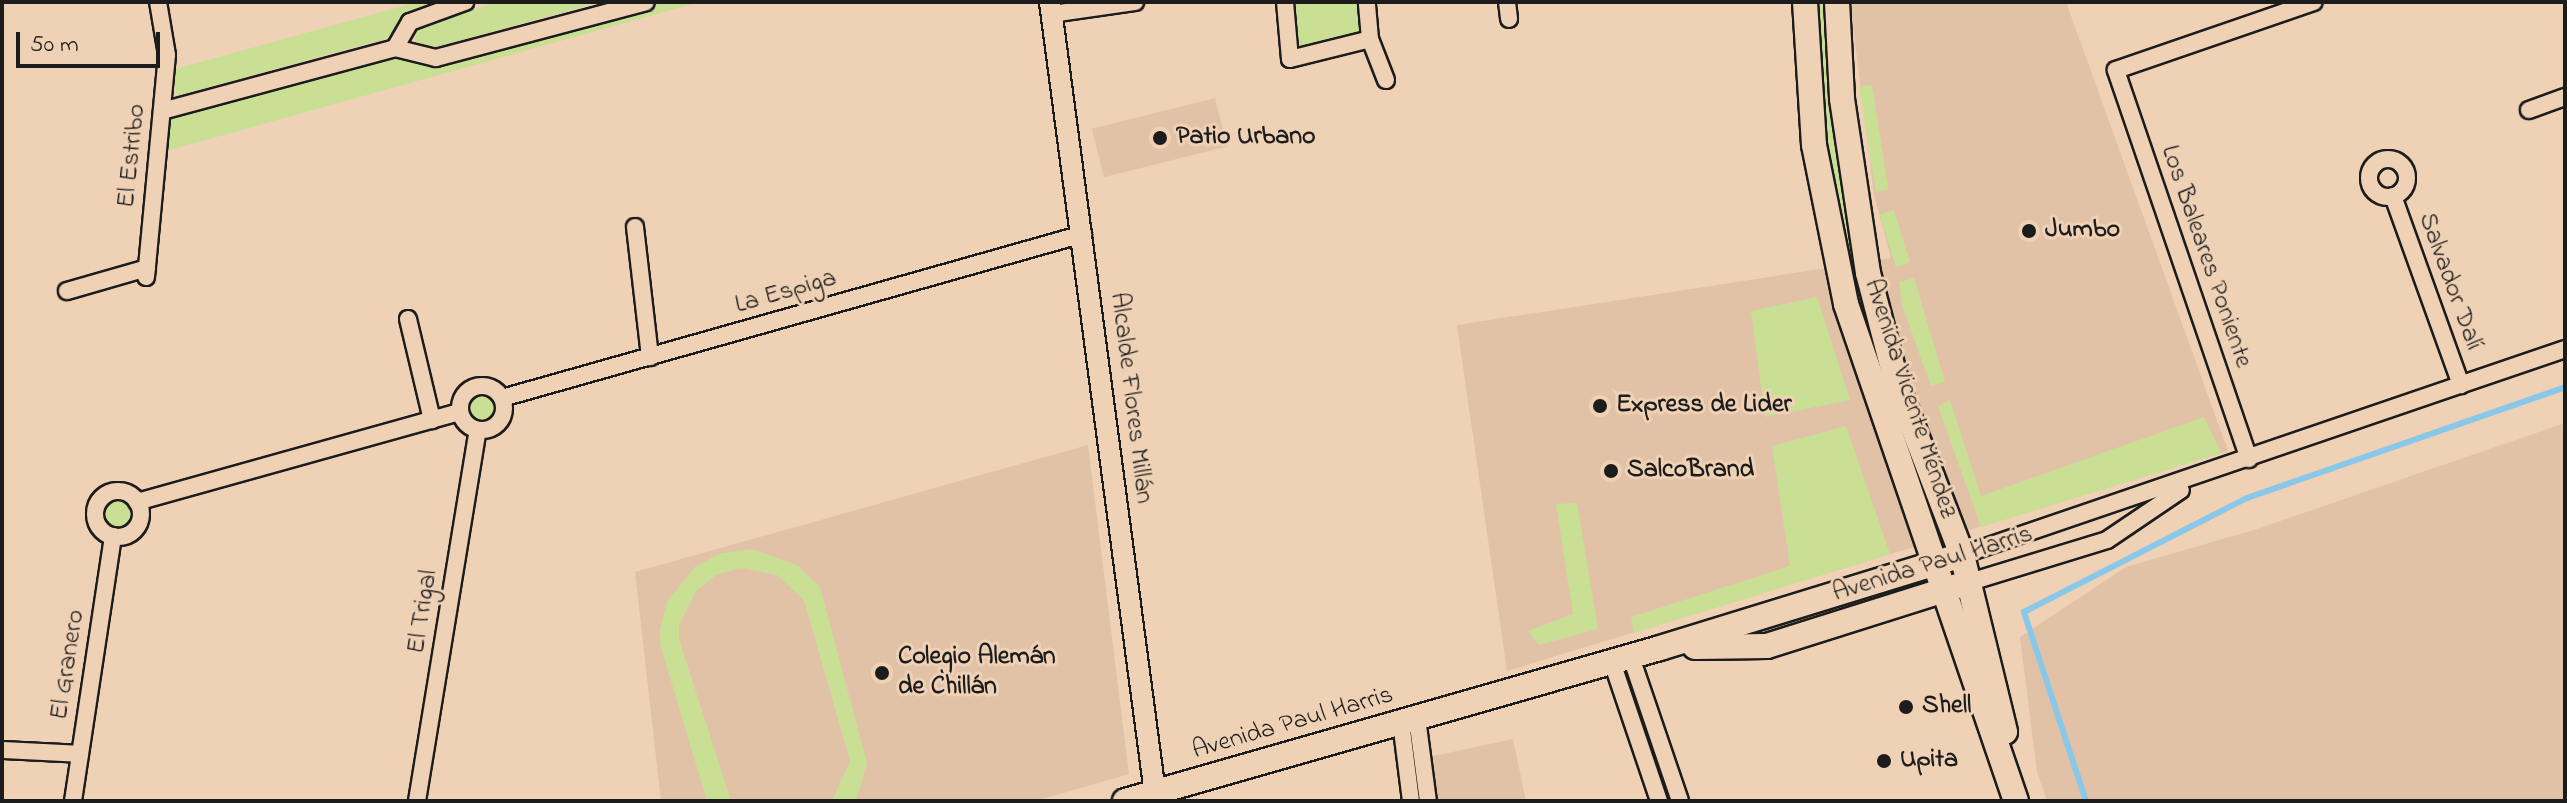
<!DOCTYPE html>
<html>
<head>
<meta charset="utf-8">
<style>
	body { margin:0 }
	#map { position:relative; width:2567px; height:803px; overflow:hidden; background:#efd1b5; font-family:"Indie Flower",sans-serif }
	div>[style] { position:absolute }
	.built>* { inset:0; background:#e2c2a7; transform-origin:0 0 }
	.green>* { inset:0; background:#c8df94; transform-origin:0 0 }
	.round { border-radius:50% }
	.stream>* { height:6px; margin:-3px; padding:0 3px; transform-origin:3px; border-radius:3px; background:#8ac8ea }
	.roads { filter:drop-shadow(2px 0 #1c1c1c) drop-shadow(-2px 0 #1c1c1c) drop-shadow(0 2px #1c1c1c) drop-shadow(0 -2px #1c1c1c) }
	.minor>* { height:16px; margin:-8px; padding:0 8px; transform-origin:8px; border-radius:8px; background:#efd1b5 }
	.minor>.ring { margin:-8px; padding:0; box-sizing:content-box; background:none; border:16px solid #efd1b5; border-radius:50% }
	.tertiary>* { height:20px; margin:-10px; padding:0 10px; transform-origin:10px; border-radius:10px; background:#efd1b5 }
	.secondary>* { height:24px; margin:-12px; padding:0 12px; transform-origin:12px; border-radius:12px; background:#efd1b5 }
	.dots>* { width:22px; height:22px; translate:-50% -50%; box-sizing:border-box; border:4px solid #efd1b5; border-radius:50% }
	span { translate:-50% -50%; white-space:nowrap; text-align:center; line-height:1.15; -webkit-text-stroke:6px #efd1b5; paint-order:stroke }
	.poi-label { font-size:26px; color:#1c1c1c; font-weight:700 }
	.left { translate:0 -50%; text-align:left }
	.street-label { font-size:26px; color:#1c1c1c }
	.frame { position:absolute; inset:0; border:4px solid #1c1c1c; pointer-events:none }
	.scale { position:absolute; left:16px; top:32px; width:144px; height:36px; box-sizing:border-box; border:4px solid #1c1c1c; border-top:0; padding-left:10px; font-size:24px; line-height:28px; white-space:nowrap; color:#1c1c1c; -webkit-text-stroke:6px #efd1b5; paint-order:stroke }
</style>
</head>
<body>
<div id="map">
	<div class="built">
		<i style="clip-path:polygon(1850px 2px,2066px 2px,2228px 451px,1507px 671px,1457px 325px,1891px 258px,1874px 195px)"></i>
		<i style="left:1215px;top:98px;width:50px;height:127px;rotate:76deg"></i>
		<i style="clip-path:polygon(2565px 423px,2565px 801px,2047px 801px,2037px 772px,2020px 637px,2126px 567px,2257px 529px)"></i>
		<i style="clip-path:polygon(1088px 445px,1129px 774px,1036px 801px,661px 801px,635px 572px)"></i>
		<i style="clip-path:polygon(1513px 739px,1526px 801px,1435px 801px,1429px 757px)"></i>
	</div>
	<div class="green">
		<i style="clip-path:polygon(418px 2px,441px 2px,410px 10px,388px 38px,177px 96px,172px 70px)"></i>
		<i style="clip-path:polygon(499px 2px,600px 2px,425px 50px,416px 44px,414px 33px,421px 24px)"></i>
		<i style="clip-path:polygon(666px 2px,700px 2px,166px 151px,168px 118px,392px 56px,432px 66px)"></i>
		<i style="clip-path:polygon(1291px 2px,1359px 2px,1362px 35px,1296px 49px)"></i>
		<i style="clip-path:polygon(1818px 2px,1826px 2px,1830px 107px,1846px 221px,1860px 282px,1939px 528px,1929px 531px,1852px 280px,1829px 160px)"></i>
		<i style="left:1872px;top:85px;width:106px;height:13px;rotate:81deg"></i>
		<i style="left:1894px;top:210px;width:55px;height:15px;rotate:73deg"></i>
		<i style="clip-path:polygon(1914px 278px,1945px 382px,1931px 386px,1902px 305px,1899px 282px)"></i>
		<i style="clip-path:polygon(1817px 297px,1850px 400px,1765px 417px,1751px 311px)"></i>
		<i class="round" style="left:465px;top:391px;width:32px;height:32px"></i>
		<i style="clip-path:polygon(1950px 400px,1981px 496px,2204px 417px,2221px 453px,1981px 527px,1938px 406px)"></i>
		<i style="clip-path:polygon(1846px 426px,1890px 554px,1634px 633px,1631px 617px,1790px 566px,1772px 446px)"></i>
		<i class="round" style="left:101px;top:498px;width:32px;height:32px"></i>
		<i style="clip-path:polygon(1577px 503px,1598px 629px,1539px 645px,1528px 631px,1573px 614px,1556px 504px)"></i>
		<i style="clip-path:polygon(752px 549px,797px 565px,820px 587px,867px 763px,856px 801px,832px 801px,850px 761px,804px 600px,777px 575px,741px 568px,716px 575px,696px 591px,679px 626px,679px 639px,731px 801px,707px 801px,660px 644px,660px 629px,667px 601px,695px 567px,721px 553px)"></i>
	</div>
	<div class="stream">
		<i style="left:2086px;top:801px;width:199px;rotate:-108.2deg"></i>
		<i style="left:2024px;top:612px;width:250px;rotate:-27.1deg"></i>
		<i style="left:2247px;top:498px;width:337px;rotate:-19.2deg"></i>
	</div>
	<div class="roads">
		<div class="minor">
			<i style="left:1285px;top:2px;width:57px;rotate:85deg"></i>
			<i style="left:1290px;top:59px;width:82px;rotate:-14deg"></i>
			<i style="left:1370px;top:39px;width:37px;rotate:-95deg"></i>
			<i style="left:1507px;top:2px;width:17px;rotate:83deg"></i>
			<i style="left:1052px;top:14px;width:84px;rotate:-8.2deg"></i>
			<i style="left:1370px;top:39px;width:44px;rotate:68.7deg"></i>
			<i style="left:395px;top:48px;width:30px;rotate:-60deg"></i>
			<i style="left:410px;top:22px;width:59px;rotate:-20deg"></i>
			<i style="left:2529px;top:110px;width:38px;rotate:-20deg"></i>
			<i style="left:162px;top:111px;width:241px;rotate:-15.1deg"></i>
			<i style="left:395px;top:48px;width:42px;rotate:13.7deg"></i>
			<i style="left:436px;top:58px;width:217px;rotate:-14.9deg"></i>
			<i class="ring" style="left:2369px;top:159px;width:22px;height:22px"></i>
			<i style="left:2393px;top:196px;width:201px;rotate:70.2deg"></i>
			<i style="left:635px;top:227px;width:131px;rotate:83.4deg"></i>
			<i style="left:146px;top:277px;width:223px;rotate:-84.6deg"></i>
			<i style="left:167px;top:55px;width:54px;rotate:-99.6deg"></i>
			<i style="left:67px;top:291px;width:83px;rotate:-16deg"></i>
			<i style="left:408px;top:319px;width:104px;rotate:76.6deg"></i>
			<i class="ring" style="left:460px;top:386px;width:28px;height:28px"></i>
			<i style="left:502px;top:398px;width:604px;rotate:-15.76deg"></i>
			<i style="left:2249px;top:459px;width:411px;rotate:-108.9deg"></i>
			<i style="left:2116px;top:70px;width:209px;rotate:-19deg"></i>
			<i class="ring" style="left:95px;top:491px;width:30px;height:30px"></i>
			<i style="left:137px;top:502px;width:335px;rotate:-15.6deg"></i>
			<i style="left:1962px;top:555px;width:637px;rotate:-18.86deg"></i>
			<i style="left:1970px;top:582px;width:143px;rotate:-17deg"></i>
			<i style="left:2107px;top:540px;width:89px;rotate:-34deg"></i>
			<i style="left:1631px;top:657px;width:152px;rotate:71.2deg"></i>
			<i style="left:1612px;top:662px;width:147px;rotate:71.3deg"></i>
			<i style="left:1417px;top:718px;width:84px;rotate:82.5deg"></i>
			<i style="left:1401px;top:722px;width:80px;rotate:82.8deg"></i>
			<i style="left:2px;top:750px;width:78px;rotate:2.9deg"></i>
			<i style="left:73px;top:801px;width:268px;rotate:-81.4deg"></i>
			<i style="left:417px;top:801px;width:376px;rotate:-80.7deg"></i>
		</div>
		<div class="tertiary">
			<i style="left:1050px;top:2px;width:806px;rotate:82.44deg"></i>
		</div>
		<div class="secondary">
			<i style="left:1805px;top:2px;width:143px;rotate:86.4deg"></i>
			<i style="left:1814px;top:145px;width:162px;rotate:78.6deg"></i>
			<i style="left:1846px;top:304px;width:525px;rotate:71.12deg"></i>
			<i style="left:1837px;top:2px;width:97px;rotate:87deg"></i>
			<i style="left:1842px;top:99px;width:176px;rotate:81.5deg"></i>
			<i style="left:1868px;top:273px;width:119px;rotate:75.4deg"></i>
			<i style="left:1898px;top:388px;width:179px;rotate:69deg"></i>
			<i style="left:1962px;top:555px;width:182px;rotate:76.3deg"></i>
			<i style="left:1695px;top:647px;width:72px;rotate:-0.8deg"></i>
			<i style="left:1767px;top:646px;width:199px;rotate:-17.5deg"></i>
			<i style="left:1125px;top:801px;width:556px;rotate:-15.96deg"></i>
			<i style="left:1660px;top:648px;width:316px;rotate:-17.1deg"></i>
		</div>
	</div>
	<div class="dots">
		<i style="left:1160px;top:138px;background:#1c1c1c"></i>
		<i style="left:2029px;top:231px;background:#1c1c1c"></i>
		<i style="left:1600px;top:406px;background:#1c1c1c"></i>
		<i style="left:1611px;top:471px;background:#1c1c1c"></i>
		<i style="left:882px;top:673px;background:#1c1c1c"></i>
		<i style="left:1906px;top:707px;background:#1c1c1c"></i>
		<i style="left:1884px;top:761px;background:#1c1c1c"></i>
	</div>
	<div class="poi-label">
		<span class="left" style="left:1176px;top:138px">Patio Urbano</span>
		<span class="left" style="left:2045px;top:231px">Jumbo</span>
		<span class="left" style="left:1616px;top:406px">Express de Lider</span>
		<span class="left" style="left:1627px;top:471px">SalcoBrand</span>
		<span class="left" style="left:898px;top:673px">Colegio Alemán<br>de Chillán</span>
		<span class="left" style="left:1922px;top:707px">Shell</span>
		<span class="left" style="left:1900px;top:761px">Upita</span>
	</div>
	<div class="street-label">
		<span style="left:133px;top:156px;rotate:-84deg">El Estribo</span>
		<span style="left:2205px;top:257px;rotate:71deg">Los Baleares Poniente</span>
		<span style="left:2449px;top:282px;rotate:70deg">Salvador Dalí</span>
		<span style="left:786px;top:293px;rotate:-16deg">La Espiga</span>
		<span style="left:1130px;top:398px;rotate:83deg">Alcalde Flores Millán</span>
		<span style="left:1909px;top:399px;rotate:72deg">Avenida Vicente Méndez</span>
		<span style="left:1933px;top:565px;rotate:-17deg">Avenida Paul Harris</span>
		<span style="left:424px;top:612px;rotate:-81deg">El Trigal</span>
		<span style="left:69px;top:665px;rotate:-81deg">El Granero</span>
		<span style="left:1293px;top:724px;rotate:-16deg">Avenida Paul Harris</span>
	</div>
	<div class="frame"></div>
	<div class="scale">50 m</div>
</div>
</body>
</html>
